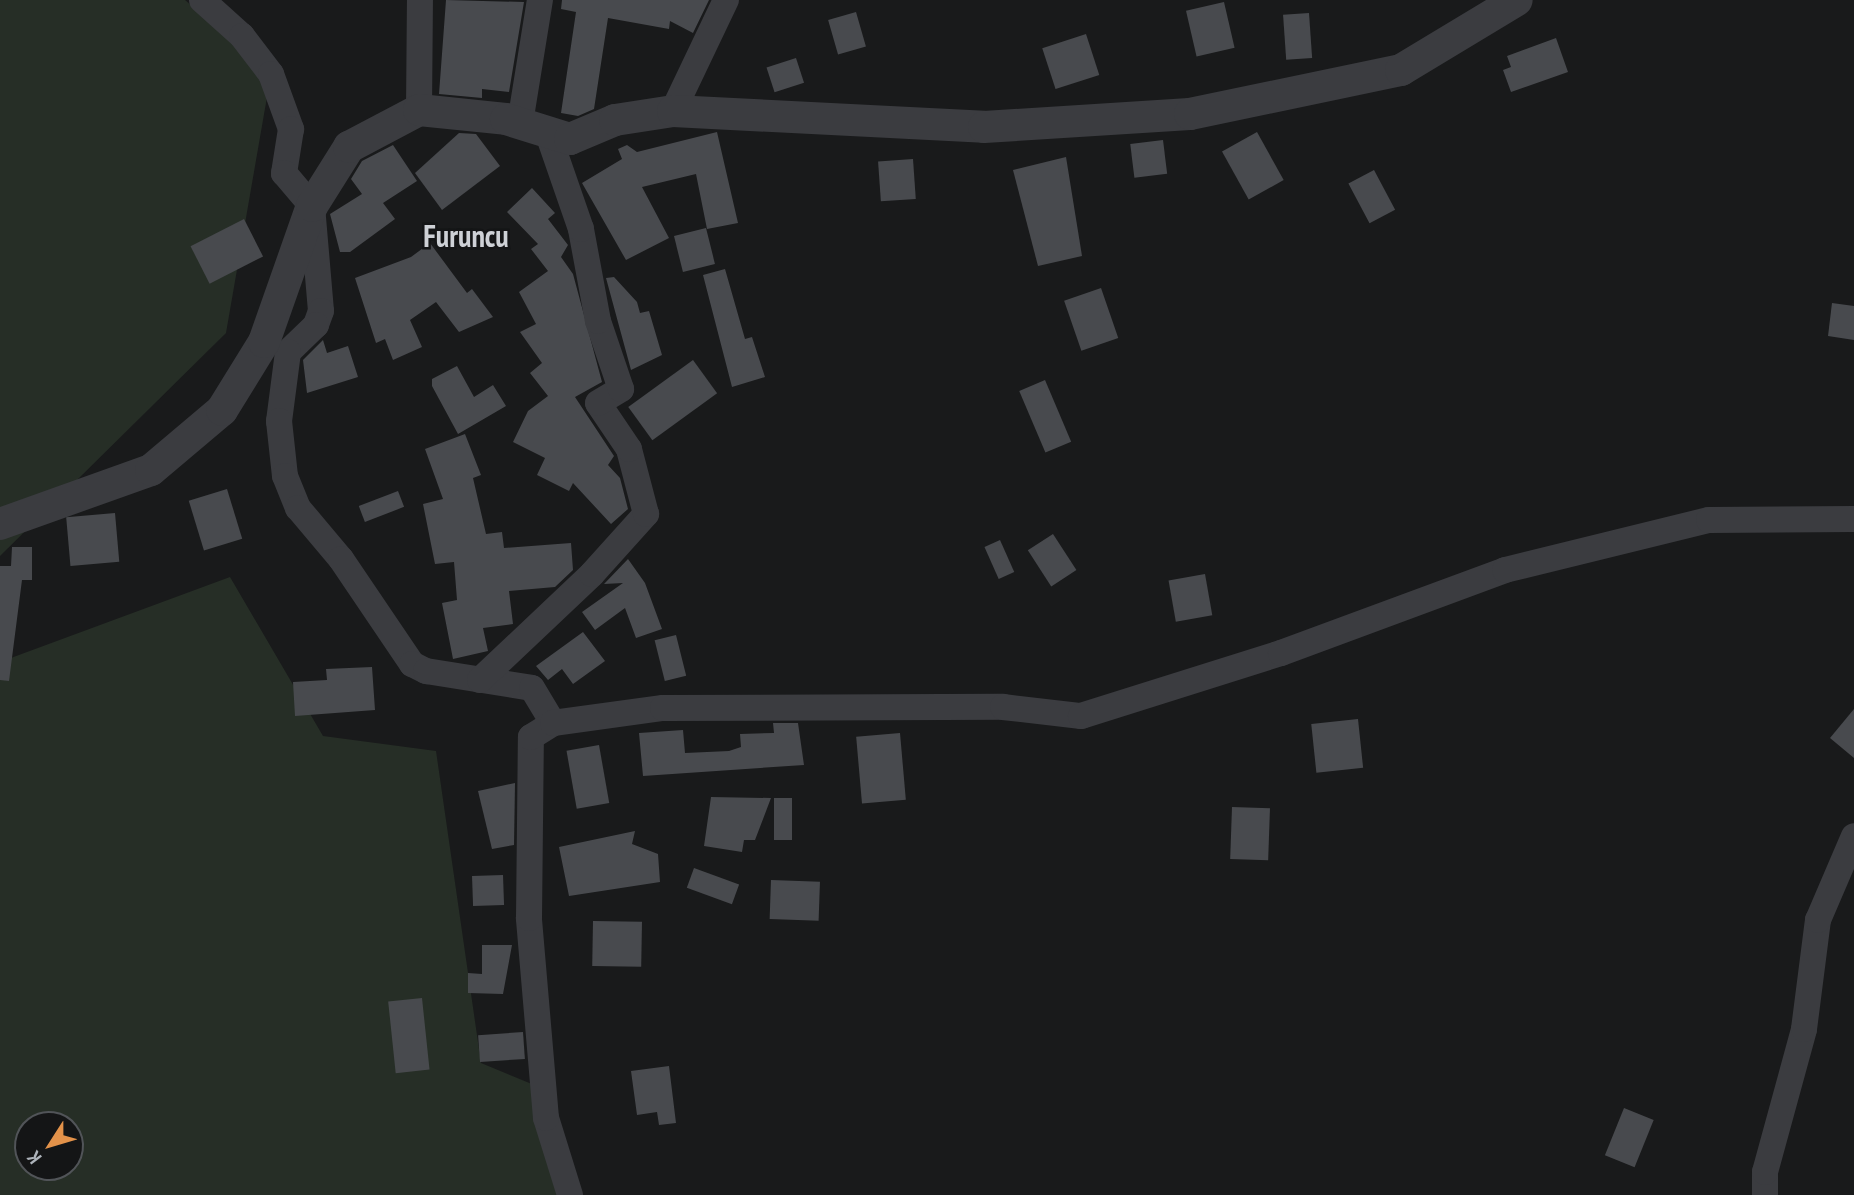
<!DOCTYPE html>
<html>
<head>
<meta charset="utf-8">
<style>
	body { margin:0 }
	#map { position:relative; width:1854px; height:1195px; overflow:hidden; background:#191a1b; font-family:"PT Sans Narrow",sans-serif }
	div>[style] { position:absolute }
	.green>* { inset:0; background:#262e26 }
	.building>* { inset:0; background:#484a4e; transform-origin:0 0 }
	.minor>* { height:26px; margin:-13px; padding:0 13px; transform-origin:13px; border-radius:13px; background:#3b3c40 }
	.tertiary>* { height:32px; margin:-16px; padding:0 16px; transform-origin:16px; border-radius:16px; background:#3b3c40 }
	span { translate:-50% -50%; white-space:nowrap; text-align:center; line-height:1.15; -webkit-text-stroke:5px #141516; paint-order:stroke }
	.quarter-label { font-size:30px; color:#ced1d6; font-weight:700 }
	.north { position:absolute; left:14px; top:1111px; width:70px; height:70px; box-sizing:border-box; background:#141516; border:2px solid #515458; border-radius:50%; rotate:233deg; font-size:19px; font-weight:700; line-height:28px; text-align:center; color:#adb3ba }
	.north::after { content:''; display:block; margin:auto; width:24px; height:32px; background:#e3924a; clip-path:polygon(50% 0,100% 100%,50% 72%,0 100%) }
</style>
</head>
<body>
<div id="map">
	<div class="green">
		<i style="clip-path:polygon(0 0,185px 0,271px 74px,226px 333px,0 556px)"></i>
		<i style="clip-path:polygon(evenodd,230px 577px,323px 736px,436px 751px,481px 1063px,544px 1089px,570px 1195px,0 1195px,0 662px,230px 577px,28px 1125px,70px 1125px,70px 1167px,28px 1167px,28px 1125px)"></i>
	</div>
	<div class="building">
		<i style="clip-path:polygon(446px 0,524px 2px,509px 92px,482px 89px,482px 98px,439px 94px)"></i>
		<i style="clip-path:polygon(562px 0,709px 0,693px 33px,670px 21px,669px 29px,608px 18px,594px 109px,578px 116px,561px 113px,576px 12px,561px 9px)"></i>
		<i style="left:1224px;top:2px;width:47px;height:39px;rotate:77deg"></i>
		<i style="left:856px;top:12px;width:36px;height:29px;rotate:74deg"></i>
		<i style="left:1309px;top:13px;width:45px;height:26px;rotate:86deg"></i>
		<i style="left:1086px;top:34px;width:43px;height:46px;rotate:72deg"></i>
		<i style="clip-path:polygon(1556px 38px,1568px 72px,1511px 92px,1503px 70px,1511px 67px,1507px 56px)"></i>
		<i style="left:796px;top:58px;width:26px;height:31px;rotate:72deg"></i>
		<i style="clip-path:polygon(717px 132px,738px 223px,707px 229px,696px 174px,642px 187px,669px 238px,626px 260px,582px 183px,622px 159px,618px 149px,627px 145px,637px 152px)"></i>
		<i style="left:1257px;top:132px;width:55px;height:40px;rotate:61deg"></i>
		<i style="clip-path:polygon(459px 133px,476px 134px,500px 166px,442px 210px,415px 173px)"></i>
		<i style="left:1163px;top:140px;width:34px;height:33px;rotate:83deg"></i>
		<i style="clip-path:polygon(393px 145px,417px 181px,383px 203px,395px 219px,350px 252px,340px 252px,330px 214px,362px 194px,351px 179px,362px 161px)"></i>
		<i style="clip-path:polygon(1066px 157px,1082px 256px,1038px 266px,1013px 170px)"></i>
		<i style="left:913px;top:159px;width:40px;height:35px;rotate:86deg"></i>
		<i style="left:1374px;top:170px;width:45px;height:29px;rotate:62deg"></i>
		<i style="clip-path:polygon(532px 188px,555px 213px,548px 219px,568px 245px,561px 257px,573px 274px,602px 382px,575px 397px,614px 456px,608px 465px,620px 478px,628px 509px,611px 524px,573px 483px,569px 491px,537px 475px,545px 458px,513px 442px,528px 411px,548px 396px,530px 373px,542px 363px,520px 332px,536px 324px,519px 292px,548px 271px,531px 249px,538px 244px,507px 212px)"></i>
		<i style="left:244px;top:219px;width:42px;height:60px;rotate:63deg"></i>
		<i style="left:706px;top:228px;width:37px;height:33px;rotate:76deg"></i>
		<i style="clip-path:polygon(430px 243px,467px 293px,472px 289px,493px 317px,459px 332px,436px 302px,410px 320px,422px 347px,393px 360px,385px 339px,376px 343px,355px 278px,411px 257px)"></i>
		<i style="clip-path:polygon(725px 269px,745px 339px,752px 337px,765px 377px,732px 387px,703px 275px)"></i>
		<i style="clip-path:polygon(614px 277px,637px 302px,640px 313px,649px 311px,662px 355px,631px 370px,606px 278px)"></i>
		<i style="left:1101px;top:288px;width:53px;height:39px;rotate:71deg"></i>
		<i style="clip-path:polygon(1832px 303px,1854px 306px,1854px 340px,1828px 336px)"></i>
		<i style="clip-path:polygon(323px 340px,327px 353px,348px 346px,358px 377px,307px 393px,303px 360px)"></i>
		<i style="left:693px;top:360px;width:41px;height:80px;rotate:54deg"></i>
		<i style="clip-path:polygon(457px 366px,474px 397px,493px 385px,506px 406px,458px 434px,432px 386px,432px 379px)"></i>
		<i style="left:1045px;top:380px;width:67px;height:28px;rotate:67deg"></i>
		<i style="clip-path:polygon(465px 434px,481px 475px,473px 478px,486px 534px,502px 532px,504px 548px,571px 543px,573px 570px,555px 587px,509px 591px,513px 624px,483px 628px,488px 651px,453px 659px,442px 603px,457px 600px,454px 562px,435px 564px,423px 504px,443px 499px,425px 449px)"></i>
		<i style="left:227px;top:489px;width:52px;height:40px;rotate:73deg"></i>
		<i style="left:398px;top:491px;width:17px;height:42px;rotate:69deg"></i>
		<i style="left:115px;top:513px;width:49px;height:49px;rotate:85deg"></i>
		<i style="left:1053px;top:534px;width:43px;height:30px;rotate:57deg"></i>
		<i style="left:1000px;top:540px;width:35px;height:17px;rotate:66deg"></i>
		<i style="clip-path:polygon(12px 547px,32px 547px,32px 580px,22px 580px,9px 681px,0 680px,0 566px,11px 566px)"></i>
		<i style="clip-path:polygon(628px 559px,645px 583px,662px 629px,636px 638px,625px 608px,595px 630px,582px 612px,623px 583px,604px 584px)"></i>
		<i style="left:1205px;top:574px;width:42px;height:37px;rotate:80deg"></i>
		<i style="clip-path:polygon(583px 632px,605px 661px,573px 684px,562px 669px,548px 680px,536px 666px)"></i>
		<i style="left:676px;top:635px;width:42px;height:22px;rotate:76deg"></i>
		<i style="clip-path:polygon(372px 667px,375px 710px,295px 716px,293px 682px,327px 680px,326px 669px)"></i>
		<i style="clip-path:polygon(1854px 709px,1854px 758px,1830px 738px)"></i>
		<i style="left:1358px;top:719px;width:49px;height:47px;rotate:84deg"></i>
		<i style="clip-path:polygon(773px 723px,798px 723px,804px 765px,643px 776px,639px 733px,683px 730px,685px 753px,729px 751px,741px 747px,740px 734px,774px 733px)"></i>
		<i style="left:900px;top:733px;width:67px;height:44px;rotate:85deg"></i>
		<i style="left:599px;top:745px;width:59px;height:33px;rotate:80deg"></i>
		<i style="clip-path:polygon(515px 783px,514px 845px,492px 849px,478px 791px)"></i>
		<i style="clip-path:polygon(711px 797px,771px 798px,755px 840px,744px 840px,742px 852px,704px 846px)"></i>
		<i style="left:774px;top:798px;width:18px;height:42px"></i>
		<i style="left:1232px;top:807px;width:38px;height:52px;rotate:2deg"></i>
		<i style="clip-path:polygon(635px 831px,632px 844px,658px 854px,660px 882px,569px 896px,559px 847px)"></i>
		<i style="left:694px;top:868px;width:48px;height:21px;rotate:20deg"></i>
		<i style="left:503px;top:875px;width:30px;height:31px;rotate:88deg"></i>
		<i style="left:771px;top:880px;width:49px;height:39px;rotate:2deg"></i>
		<i style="left:593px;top:921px;width:49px;height:45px;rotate:1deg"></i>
		<i style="clip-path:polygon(482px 945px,512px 945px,503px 994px,468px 993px,468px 973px,482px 974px)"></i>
		<i style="left:422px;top:998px;width:72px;height:34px;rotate:84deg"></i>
		<i style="left:523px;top:1032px;width:27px;height:45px;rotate:86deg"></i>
		<i style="clip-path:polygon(669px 1066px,676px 1123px,659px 1125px,657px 1112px,637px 1115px,631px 1071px)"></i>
		<i style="left:1624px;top:1108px;width:32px;height:51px;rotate:22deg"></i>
	</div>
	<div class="minor">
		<i style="left:202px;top:0;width:54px;rotate:42deg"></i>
		<i style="left:242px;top:36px;width:48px;rotate:52.7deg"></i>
		<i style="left:271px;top:74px;width:59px;rotate:70deg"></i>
		<i style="left:291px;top:129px;width:45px;rotate:99deg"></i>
		<i style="left:284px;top:173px;width:43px;rotate:49.7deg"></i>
		<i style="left:312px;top:206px;width:105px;rotate:85.1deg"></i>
		<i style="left:321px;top:311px;width:15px;rotate:110deg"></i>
		<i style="left:316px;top:325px;width:39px;rotate:136deg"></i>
		<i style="left:288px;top:352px;width:70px;rotate:97.4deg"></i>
		<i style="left:279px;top:421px;width:55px;rotate:83.8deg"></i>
		<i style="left:285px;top:476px;width:35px;rotate:68deg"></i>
		<i style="left:298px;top:508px;width:67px;rotate:49.9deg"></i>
		<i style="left:341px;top:559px;width:127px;rotate:55.9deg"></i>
		<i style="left:412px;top:664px;width:16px;rotate:27deg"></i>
		<i style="left:426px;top:671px;width:107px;rotate:9.1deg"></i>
		<i style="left:532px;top:688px;width:41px;rotate:59deg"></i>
		<i style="left:419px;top:110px;width:110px;rotate:-89.5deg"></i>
		<i style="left:673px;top:111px;width:123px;rotate:-64.5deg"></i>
		<i style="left:520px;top:123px;width:125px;rotate:-80.8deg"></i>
		<i style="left:480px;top:680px;width:154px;rotate:-43.4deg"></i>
		<i style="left:592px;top:574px;width:81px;rotate:-48deg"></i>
		<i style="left:646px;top:514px;width:67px;rotate:-104.7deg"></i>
		<i style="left:629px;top:449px;width:55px;rotate:-124deg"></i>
		<i style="left:598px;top:403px;width:27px;rotate:-31deg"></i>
		<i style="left:621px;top:389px;width:72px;rotate:-108.7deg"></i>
		<i style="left:598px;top:321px;width:94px;rotate:-100.5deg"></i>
		<i style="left:581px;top:229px;width:104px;rotate:-109.1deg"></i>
		<i style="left:570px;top:1195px;width:81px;rotate:-107.3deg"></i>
		<i style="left:546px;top:1118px;width:201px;rotate:-94.9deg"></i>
		<i style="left:529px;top:918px;width:181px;rotate:-89.4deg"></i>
		<i style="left:531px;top:737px;width:26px;rotate:-32deg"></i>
		<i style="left:553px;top:723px;width:111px;rotate:-7.8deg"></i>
		<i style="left:663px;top:708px;width:340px;rotate:-0.2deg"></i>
		<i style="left:1003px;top:707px;width:79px;rotate:6.6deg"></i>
		<i style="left:1081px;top:716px;width:210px;rotate:-17.5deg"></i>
		<i style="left:1281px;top:653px;width:239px;rotate:-20.3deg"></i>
		<i style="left:1505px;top:570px;width:210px;rotate:-13.8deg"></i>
		<i style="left:1709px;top:520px;width:145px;rotate:-0.4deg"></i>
		<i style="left:1765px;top:1195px;width:23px;rotate:-90deg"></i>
		<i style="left:1765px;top:1172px;width:148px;rotate:-74.7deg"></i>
		<i style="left:1804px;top:1029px;width:110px;rotate:-82.7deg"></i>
		<i style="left:1818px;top:920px;width:91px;rotate:-66.8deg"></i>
	</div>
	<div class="tertiary">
		<i style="left:0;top:524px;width:160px;rotate:-19.7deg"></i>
		<i style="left:151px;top:470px;width:93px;rotate:-40.2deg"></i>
		<i style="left:222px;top:410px;width:80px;rotate:-58.3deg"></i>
		<i style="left:264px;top:342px;width:144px;rotate:-70.6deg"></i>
		<i style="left:312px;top:206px;width:70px;rotate:-57.9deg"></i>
		<i style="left:349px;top:147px;width:79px;rotate:-27.9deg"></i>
		<i style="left:419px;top:110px;width:87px;rotate:5.9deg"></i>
		<i style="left:506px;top:119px;width:67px;rotate:17.4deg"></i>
		<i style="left:570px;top:139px;width:49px;rotate:-22.9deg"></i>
		<i style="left:615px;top:120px;width:59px;rotate:-8.8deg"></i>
		<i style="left:673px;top:111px;width:311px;rotate:2.9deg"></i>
		<i style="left:984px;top:127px;width:206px;rotate:-3.6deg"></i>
		<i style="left:1190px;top:114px;width:216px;rotate:-11.8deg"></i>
		<i style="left:1401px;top:70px;width:135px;rotate:-31.1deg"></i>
	</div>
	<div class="quarter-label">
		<span style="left:466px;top:236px">Furuncu</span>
	</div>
	<div class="north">K</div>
</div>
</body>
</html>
